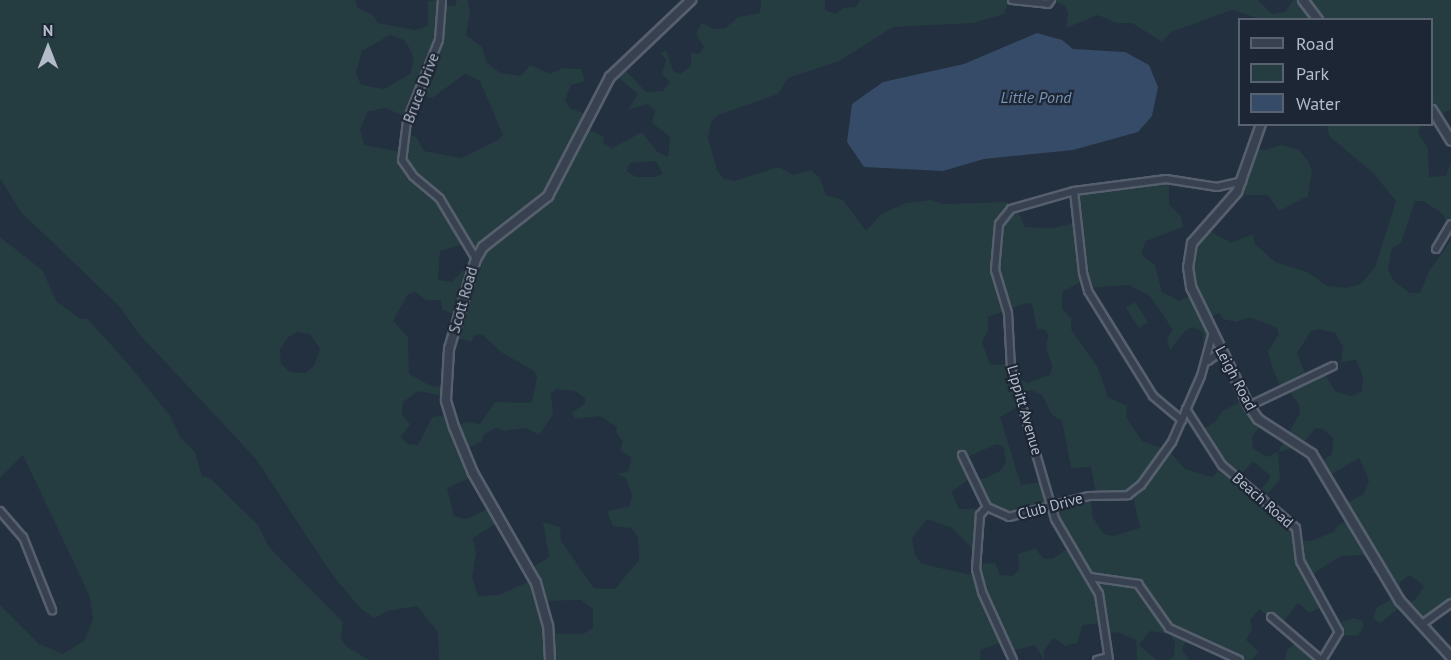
<!DOCTYPE html>
<html>
<head>
<meta charset="utf-8">
<style>
	body { margin:0 }
	#map { position:relative; width:1451px; height:660px; overflow:hidden; background:#23303f; font-family:"PT Sans",sans-serif }
	div>[style] { position:absolute }
	.green>* { inset:0; background:#253d40; transform-origin:0 0 }
	.water>* { inset:0; background:#364b67 }
	.roads { filter:drop-shadow(2px 0 #565f6d) drop-shadow(-2px 0 #565f6d) drop-shadow(0 2px #565f6d) drop-shadow(0 -2px #565f6d) }
	.minor>* { height:6px; margin:-3px; padding:0 3px; transform-origin:3px; border-radius:3px; background:#38414f }
	.tertiary>* { height:8px; margin:-4px; padding:0 4px; transform-origin:4px; border-radius:4px; background:#38414f }
	span { translate:-50% -50%; white-space:nowrap; text-align:center; line-height:1.15; -webkit-text-stroke:4.5px #1d2634; paint-order:stroke }
	.street-label { font-size:15px; color:#b4bcca }
	.water-label { font-size:16px; color:#7a93b2; font-style:italic }
	.legend { position:absolute; left:1238px; top:18px; width:195px; height:108px; box-sizing:border-box; background:#1d2634; border:2px solid #596270; margin:0; padding:8px 10px; list-style:none; font-size:18px; color:#b4bcca }
	.legend li { display:flex; align-items:center; gap:12px; height:30px }
	.legend b { width:30px; border:2px solid #596270 }
	.north { position:absolute; left:18px; top:18px; width:60px; height:60px; -webkit-text-stroke:4px #1d2634; paint-order:stroke; rotate:0deg; font-size:16px; font-weight:700; line-height:24px; text-align:center; color:#b4bcca }
	.north::after { content:''; display:block; margin:auto; width:21px; height:27px; background:#b4bcca; clip-path:polygon(50% 0,100% 100%,50% 72%,0 100%) }
</style>
</head>
<body>
<div id="map">
	<div class="green">
		<i style="clip-path:polygon(evenodd,0 0,355px 0,358px 8px,372px 14px,378px 23px,415px 30px,428px 26px,428px 1px,442px 0,443px 6px,455px 6px,457px 0,468px 0,470px 14px,466px 35px,482px 47px,487px 63px,500px 73px,521px 76px,530px 65px,550px 74px,563px 68px,581px 69px,585px 81px,571px 85px,565px 100px,571px 109px,589px 115px,586px 128px,604px 137px,603px 143px,612px 148px,642px 132px,657px 152px,668px 157px,670px 137px,652px 123px,655px 110px,647px 104px,628px 110px,638px 94px,615px 75px,622px 67px,646px 92px,663px 91px,670px 82px,662px 74px,666px 60px,661px 53px,666px 50px,673px 71px,680px 74px,691px 66px,691px 53px,699px 54px,704px 47px,696px 34px,702px 23px,714px 29px,725px 28px,739px 17px,760px 13px,761px 0,825px 0,825px 10px,836px 14px,843px 8px,856px 7px,860px 0,1009px 0,1004px 14px,973px 23px,893px 27px,839px 61px,788px 78px,778px 94px,718px 115px,711px 122px,708px 138px,717px 170px,723px 178px,734px 181px,779px 167px,793px 175px,811px 170px,820px 178px,826px 195px,843px 200px,866px 231px,881px 214px,906px 203px,931px 200px,943px 204px,1007px 202px,1016px 208px,1025px 227px,1052px 228px,1075px 223px,1076px 194px,1079px 191px,1163px 178px,1169px 182px,1169px 204px,1181px 216px,1183px 227px,1146px 241px,1141px 254px,1155px 265px,1162px 292px,1179px 301px,1192px 295px,1190px 253px,1205px 228px,1231px 243px,1253px 234px,1255px 244px,1275px 262px,1307px 272px,1328px 286px,1346px 288px,1361px 284px,1375px 267px,1396px 201px,1373px 173px,1329px 136px,1327px 125px,1421px 125px,1418px 133px,1428px 148px,1429px 177px,1446px 176px,1451px 162px,1451px 238px,1444px 215px,1424px 201px,1415px 201px,1401px 243px,1392px 248px,1388px 270px,1393px 280px,1409px 293px,1420px 293px,1429px 271px,1451px 240px,1451px 605px,1422px 625px,1401px 606px,1381px 623px,1377px 621px,1373px 618px,1377px 607px,1394px 598px,1382px 574px,1372px 573px,1373px 559px,1361px 555px,1341px 556px,1317px 571px,1311px 580px,1324px 605px,1310px 613px,1298px 603px,1281px 625px,1259px 609px,1250px 620px,1252px 629px,1246px 640px,1259px 652px,1251px 660px,1239px 660px,1187px 637px,1182px 650px,1189px 660px,1169px 660px,1174px 656px,1175px 642px,1170px 634px,1150px 631px,1139px 645px,1157px 660px,1137px 660px,1136px 640px,1117px 632px,1105px 634px,1102px 623px,1083px 625px,1077px 643px,1065px 646px,1054px 638px,1044px 650px,1044px 660px,1035px 645px,1007px 652px,1002px 642px,981px 650px,980px 660px,439px 660px,438px 632px,417px 606px,387px 611px,374px 618px,360px 608px,331px 573px,256px 459px,140px 335px,120px 307px,21px 212px,0 178px,0 0,390px 35px,404px 40px,410px 49px,414px 59px,410px 74px,384px 89px,361px 85px,356px 73px,362px 51px,390px 35px,0 0,465px 74px,480px 81px,503px 135px,498px 140px,461px 158px,424px 151px,416px 137px,405px 134px,401px 152px,364px 145px,360px 129px,368px 111px,386px 108px,409px 119px,419px 94px,432px 98px,465px 74px,0 0,656px 161px,663px 174px,655px 177px,636px 177px,627px 171px,630px 163px,656px 161px,0 0,468px 243px,483px 262px,478px 276px,463px 270px,452px 282px,438px 280px,440px 251px,468px 243px,0 0,1084px 280px,1088px 288px,1129px 285px,1150px 296px,1173px 330px,1167px 338px,1170px 350px,1185px 331px,1193px 327px,1203px 332px,1204px 352px,1199px 362px,1202px 364px,1211px 332px,1207px 318px,1219px 313px,1223px 319px,1236px 322px,1249px 317px,1277px 328px,1279px 334px,1268px 351px,1273px 370px,1283px 392px,1289px 390px,1299px 405px,1300px 413px,1278px 452px,1267px 457px,1253px 448px,1252px 437px,1262px 423px,1244px 400px,1222px 411px,1216px 421px,1202px 430px,1222px 467px,1212px 477px,1185px 469px,1169px 451px,1142px 441px,1126px 417px,1127px 406px,1108px 397px,1098px 368px,1071px 329px,1071px 318px,1062px 309px,1062px 292px,1084px 280px,0 0,416px 292px,426px 300px,441px 300px,442px 309px,460px 317px,455px 337px,471px 342px,474px 335px,482px 334px,501px 352px,534px 371px,537px 377px,532px 403px,495px 402px,480px 424px,465px 422px,453px 428px,447px 415px,432px 417px,418px 445px,407px 444px,401px 437px,410px 424px,402px 414px,403px 402px,418px 391px,445px 396px,445px 385px,433px 387px,409px 374px,408px 337px,393px 321px,408px 294px,416px 292px,0 0,1026px 303px,1032px 304px,1037px 329px,1046px 330px,1048px 335px,1046px 348px,1052px 365px,1050px 375px,1027px 383px,1013px 375px,1010px 364px,990px 365px,982px 342px,988px 331px,988px 317px,1026px 303px,0 0,1318px 329px,1335px 333px,1343px 347px,1341px 362px,1356px 360px,1363px 376px,1362px 391px,1351px 396px,1336px 392px,1324px 373px,1308px 380px,1297px 353px,1311px 331px,1318px 329px,0 0,297px 332px,310px 334px,320px 349px,314px 366px,305px 373px,290px 372px,281px 364px,280px 350px,288px 337px,297px 332px,0 0,556px 389px,575px 391px,585px 398px,585px 403px,572px 413px,575px 419px,600px 416px,617px 427px,616px 432px,623px 442px,620px 450px,631px 457px,629px 471px,617px 474px,626px 478px,632px 495px,630px 506px,608px 511px,608px 514px,613px 526px,631px 528px,638px 537px,639px 560px,615px 589px,594px 588px,561px 541px,560px 527px,543px 522px,549px 557px,528px 571px,530px 581px,499px 595px,478px 596px,472px 577px,476px 553px,473px 538px,500px 521px,492px 507px,466px 519px,454px 516px,447px 488px,474px 476px,463px 450px,482px 441px,484px 434px,496px 428px,504px 431px,526px 428px,539px 435px,553px 415px,551px 394px,556px 389px,0 0,1031px 390px,1042px 395px,1052px 415px,1062px 421px,1071px 468px,1091px 467px,1096px 494px,1133px 496px,1140px 528px,1113px 536px,1104px 534px,1093px 518px,1090px 495px,1054px 508px,1045px 482px,1021px 485px,1000px 417px,1020px 405px,1019px 394px,1031px 390px,0 0,1315px 428px,1323px 429px,1333px 438px,1332px 454px,1319px 464px,1327px 477px,1359px 458px,1369px 480px,1364px 494px,1341px 506px,1348px 520px,1337px 526px,1334px 532px,1310px 541px,1298px 541px,1294px 527px,1263px 499px,1280px 480px,1278px 452px,1301px 446px,1315px 428px,0 0,997px 444px,1004px 447px,1006px 463px,999px 472px,975px 482px,988px 509px,1010px 520px,1052px 509px,1070px 547px,1052px 559px,1043px 558px,1035px 548px,1018px 554px,1019px 570px,1012px 576px,1000px 575px,995px 563px,977px 564px,976px 576px,922px 564px,915px 555px,912px 538px,927px 519px,952px 528px,976px 552px,984px 509px,959px 509px,951px 492px,972px 477px,965px 458px,997px 444px,0 0,1253px 461px,1271px 476px,1258px 494px,1238px 477px,1253px 461px,0 0,1410px 575px,1424px 586px,1414px 601px,1407px 600px,1399px 590px,1400px 582px,1410px 575px,0 0,581px 600px,593px 609px,593px 628px,583px 634px,547px 633px,542px 601px,581px 600px)"></i>
		<i style="clip-path:polygon(1052px 0,1258px 0,1272px 14px,1285px 12px,1293px 0,1451px 0,1451px 109px,1432px 119px,1432px 20px,1264px 20px,1232px 10px,1171px 32px,1162px 42px,1132px 23px,1116px 23px,1098px 15px,1066px 28px,1068px 14px,1065px 6px)"></i>
		<i style="clip-path:polygon(1282px 145px,1299px 150px,1308px 161px,1312px 170px,1308px 196px,1279px 211px,1268px 195px,1235px 195px,1254px 147px,1264px 150px)"></i>
		<i style="clip-path:polygon(0 237px,42px 270px,57px 302px,81px 319px,87px 318px,130px 366px,171px 417px,180px 437px,195px 452px,202px 476px,210px 478px,258px 525px,269px 547px,343px 622px,341px 639px,347px 647px,369px 660px,0 660px,0 605px,39px 644px,63px 654px,84px 641px,93px 620px,90px 597px,23px 455px,0 478px)"></i>
		<i style="left:1135px;top:302px;width:24px;height:11px;rotate:57deg"></i>
		<i style="clip-path:polygon(1352px 618px,1362px 620px,1364px 626px,1358px 636px,1339px 635px,1337px 624px)"></i>
		<i style="clip-path:polygon(1297px 641px,1321px 660px,1285px 660px,1287px 650px)"></i>
	</div>
	<div class="water">
		<i style="clip-path:polygon(1037px 33px,1062px 40px,1073px 49px,1125px 52px,1149px 65px,1158px 87px,1152px 116px,1138px 132px,1073px 150px,984px 159px,943px 171px,864px 167px,847px 142px,852px 104px,883px 82px,964px 64px)"></i>
	</div>
	<div class="roads">
		<div class="minor">
			<i style="left:442px;top:0;width:40px;rotate:94.3deg"></i>
			<i style="left:439px;top:40px;width:87px;rotate:111.6deg"></i>
			<i style="left:407px;top:121px;width:39px;rotate:97deg"></i>
			<i style="left:402px;top:160px;width:19px;rotate:55deg"></i>
			<i style="left:413px;top:176px;width:35px;rotate:40deg"></i>
			<i style="left:440px;top:199px;width:70px;rotate:59deg"></i>
			<i style="left:1012px;top:0;width:36px;rotate:6deg"></i>
			<i style="left:1048px;top:4px;width:5px;rotate:-53deg"></i>
			<i style="left:1074px;top:191px;width:82px;rotate:83.7deg"></i>
			<i style="left:1083px;top:273px;width:19px;rotate:74deg"></i>
			<i style="left:1088px;top:291px;width:123px;rotate:58.2deg"></i>
			<i style="left:1153px;top:396px;width:38px;rotate:40deg"></i>
			<i style="left:1436px;top:249px;width:29px;rotate:-59deg"></i>
			<i style="left:1208px;top:361px;width:10px;rotate:-37deg"></i>
			<i style="left:1216px;top:355px;width:9px;rotate:18deg"></i>
			<i style="left:1249px;top:406px;width:93px;rotate:-25.5deg"></i>
			<i style="left:1186px;top:409px;width:67px;rotate:57.3deg"></i>
			<i style="left:1222px;top:465px;width:97px;rotate:40.4deg"></i>
			<i style="left:1296px;top:528px;width:33px;rotate:83deg"></i>
			<i style="left:1300px;top:561px;width:81px;rotate:61.2deg"></i>
			<i style="left:1339px;top:632px;width:33px;rotate:121deg"></i>
			<i style="left:962px;top:455px;width:58px;rotate:64.3deg"></i>
			<i style="left:987px;top:507px;width:24px;rotate:24deg"></i>
			<i style="left:1009px;top:517px;width:83px;rotate:-14.7deg"></i>
			<i style="left:1089px;top:496px;width:39px;rotate:-1deg"></i>
			<i style="left:1128px;top:495px;width:16px;rotate:-38deg"></i>
			<i style="left:1141px;top:485px;width:53px;rotate:-54.2deg"></i>
			<i style="left:1172px;top:442px;width:72px;rotate:-66.3deg"></i>
			<i style="left:1201px;top:376px;width:46px;rotate:-74.7deg"></i>
			<i style="left:987px;top:507px;width:11px;rotate:131deg"></i>
			<i style="left:980px;top:515px;width:54px;rotate:94.2deg"></i>
			<i style="left:976px;top:569px;width:24px;rotate:75deg"></i>
			<i style="left:982px;top:592px;width:75px;rotate:65.5deg"></i>
			<i style="left:0;top:511px;width:35px;rotate:49deg"></i>
			<i style="left:23px;top:537px;width:79px;rotate:68.3deg"></i>
			<i style="left:1090px;top:577px;width:49px;rotate:8.3deg"></i>
			<i style="left:1138px;top:584px;width:54px;rotate:54.8deg"></i>
			<i style="left:1169px;top:628px;width:77px;rotate:24.6deg"></i>
			<i style="left:1271px;top:617px;width:66px;rotate:40.7deg"></i>
			<i style="left:1421px;top:625px;width:37px;rotate:-36deg"></i>
			<i style="left:1097px;top:660px;width:11px;rotate:-15deg"></i>
			<i style="left:1109px;top:660px;width:67px;rotate:-98.6deg"></i>
			<i style="left:1099px;top:594px;width:87px;rotate:-120.4deg"></i>
			<i style="left:1055px;top:519px;width:157px;rotate:-106.2deg"></i>
			<i style="left:1011px;top:368px;width:55px;rotate:-93.1deg"></i>
			<i style="left:1008px;top:313px;width:45px;rotate:-106.8deg"></i>
			<i style="left:995px;top:270px;width:46px;rotate:-85deg"></i>
			<i style="left:999px;top:224px;width:19px;rotate:-51deg"></i>
			<i style="left:1011px;top:209px;width:66px;rotate:-15.9deg"></i>
			<i style="left:1074px;top:191px;width:93px;rotate:-7.4deg"></i>
			<i style="left:1166px;top:179px;width:52px;rotate:8.9deg"></i>
			<i style="left:1217px;top:187px;width:26px;rotate:-13deg"></i>
		</div>
		<div class="tertiary">
			<i style="left:1303px;top:0;width:25px;rotate:53deg"></i>
			<i style="left:1432px;top:110px;width:36px;rotate:58deg"></i>
			<i style="left:1261px;top:124px;width:72px;rotate:109.4deg"></i>
			<i style="left:1237px;top:192px;width:68px;rotate:131.4deg"></i>
			<i style="left:1192px;top:243px;width:24px;rotate:99deg"></i>
			<i style="left:1188px;top:267px;width:20px;rotate:81deg"></i>
			<i style="left:1191px;top:287px;width:132px;rotate:64deg"></i>
			<i style="left:1249px;top:406px;width:16px;rotate:55deg"></i>
			<i style="left:1258px;top:419px;width:64px;rotate:32.9deg"></i>
			<i style="left:1312px;top:454px;width:171px;rotate:59.1deg"></i>
			<i style="left:1400px;top:601px;width:76px;rotate:47.7deg"></i>
			<i style="left:550px;top:660px;width:34px;rotate:-93deg"></i>
			<i style="left:548px;top:626px;width:45px;rotate:-105.6deg"></i>
			<i style="left:536px;top:583px;width:127px;rotate:-119.8deg"></i>
			<i style="left:473px;top:473px;width:50px;rotate:-112.4deg"></i>
			<i style="left:454px;top:427px;width:28px;rotate:-107deg"></i>
			<i style="left:446px;top:400px;width:51px;rotate:-86.6deg"></i>
			<i style="left:449px;top:349px;width:94px;rotate:-73.3deg"></i>
			<i style="left:476px;top:259px;width:14px;rotate:-60deg"></i>
			<i style="left:483px;top:247px;width:83px;rotate:-38.1deg"></i>
			<i style="left:548px;top:196px;width:134px;rotate:-62.5deg"></i>
			<i style="left:610px;top:77px;width:112px;rotate:-43.5deg"></i>
		</div>
	</div>
	<div class="street-label">
		<span style="left:421px;top:88px;rotate:-69deg">Bruce Drive</span>
		<span style="left:463px;top:300px;rotate:-74deg">Scott Road</span>
		<span style="left:1236px;top:378px;rotate:62deg">Leigh Road</span>
		<span style="left:1025px;top:410px;rotate:74deg">Lippitt Avenue</span>
		<span style="left:1263px;top:500px;rotate:41deg">Beach Road</span>
		<span style="left:1050px;top:506px;rotate:-15deg">Club Drive</span>
	</div>
	<div class="water-label">
		<span style="left:1036px;top:97px">Little Pond</span>
	</div>
	<ul class="legend">
	<li><b style="height:8px;background:#38414f"></b>Road</li>
	<li><b style="height:16px;background:#253d40"></b>Park</li>
	<li><b style="height:16px;background:#364b67"></b>Water</li>
	</ul>
	<div class="north">N</div>
</div>
</body>
</html>
